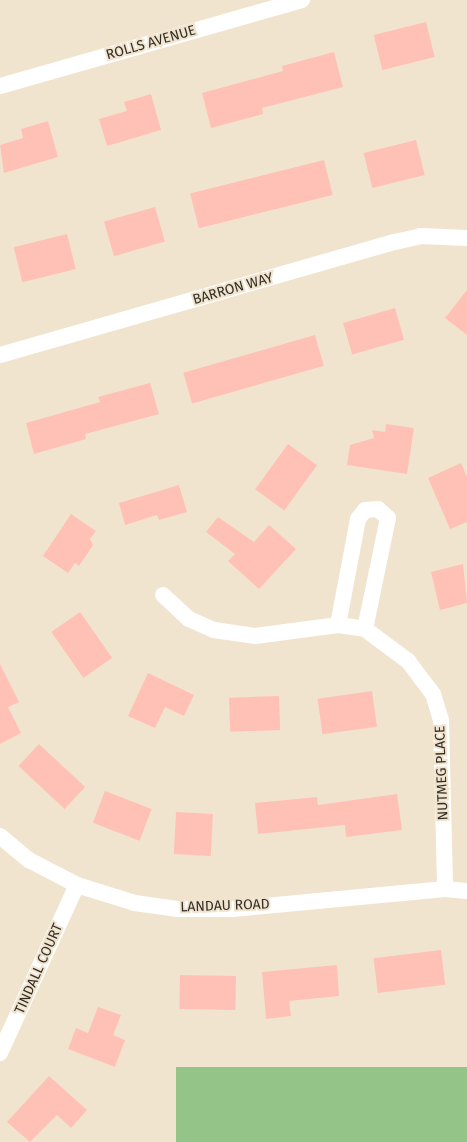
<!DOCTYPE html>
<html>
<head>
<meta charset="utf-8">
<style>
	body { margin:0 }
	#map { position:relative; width:467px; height:1142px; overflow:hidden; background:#f1e4cf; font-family:"Fira Sans",sans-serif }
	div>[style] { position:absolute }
	.green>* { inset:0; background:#95c488; transform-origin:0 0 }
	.building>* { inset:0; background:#ffc1b6; transform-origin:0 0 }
	.minor>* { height:16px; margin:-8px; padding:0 8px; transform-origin:8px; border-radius:8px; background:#fff }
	span { translate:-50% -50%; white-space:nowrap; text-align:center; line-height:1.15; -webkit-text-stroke:4px #f1e4cf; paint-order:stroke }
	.street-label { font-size:14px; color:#322d25 }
</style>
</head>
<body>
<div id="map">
	<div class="green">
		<i style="left:176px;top:1067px;width:291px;height:82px"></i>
	</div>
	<div class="building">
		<i style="left:426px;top:22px;width:36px;height:54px;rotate:76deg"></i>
		<i style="clip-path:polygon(334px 52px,343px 87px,262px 108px,263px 114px,211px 128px,202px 93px,283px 71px,282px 66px)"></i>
		<i style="clip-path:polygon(151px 94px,161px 130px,107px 146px,99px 119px,127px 111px,124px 102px)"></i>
		<i style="clip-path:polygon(48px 121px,58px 157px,4px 173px,0 145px,23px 138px,21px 129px)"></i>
		<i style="left:416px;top:140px;width:36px;height:54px;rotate:76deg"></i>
		<i style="left:324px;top:160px;width:36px;height:138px;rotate:76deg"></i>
		<i style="left:155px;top:207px;width:36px;height:53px;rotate:74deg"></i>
		<i style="left:67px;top:234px;width:36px;height:55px;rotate:76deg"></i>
		<i style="clip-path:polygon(467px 290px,467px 335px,445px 318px)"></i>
		<i style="left:395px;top:308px;width:33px;height:54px;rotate:74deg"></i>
		<i style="left:315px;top:335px;width:32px;height:137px;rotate:74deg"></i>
		<i style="clip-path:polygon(150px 383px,159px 414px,85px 434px,86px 439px,34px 454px,26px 423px,100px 402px,98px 397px)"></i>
		<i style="clip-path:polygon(386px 424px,414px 428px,407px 474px,347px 465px,350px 445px,374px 438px,372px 430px,385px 432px)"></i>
		<i style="left:288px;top:444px;width:36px;height:56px;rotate:36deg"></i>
		<i style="clip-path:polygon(461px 463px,467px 477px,467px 522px,450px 529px,428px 478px)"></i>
		<i style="clip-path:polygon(179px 485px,187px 512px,159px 520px,157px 515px,125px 525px,119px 503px)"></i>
		<i style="clip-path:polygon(71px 514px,96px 531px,90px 539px,93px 545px,79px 566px,75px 563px,68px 573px,43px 556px)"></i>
		<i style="clip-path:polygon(218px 517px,254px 542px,269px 525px,296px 549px,259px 589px,228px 561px,235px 554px,206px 532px)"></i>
		<i style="clip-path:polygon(463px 564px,467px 603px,440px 610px,431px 572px)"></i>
		<i style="left:80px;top:612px;width:56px;height:35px;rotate:55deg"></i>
		<i style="clip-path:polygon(0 664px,19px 702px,8px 707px,21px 733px,0 744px)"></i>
		<i style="clip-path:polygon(148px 673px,194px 695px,184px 716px,165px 707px,155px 728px,128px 716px)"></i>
		<i style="left:372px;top:691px;width:36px;height:55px;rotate:82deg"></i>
		<i style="left:279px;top:696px;width:34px;height:50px;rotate:88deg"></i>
		<i style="left:39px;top:744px;width:63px;height:30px;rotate:43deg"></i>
		<i style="left:105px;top:791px;width:50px;height:34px;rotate:21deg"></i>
		<i style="clip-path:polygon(397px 794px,402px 830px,346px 837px,345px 825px,258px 834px,255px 803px,317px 797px,318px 805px)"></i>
		<i style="left:176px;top:812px;width:37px;height:42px;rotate:3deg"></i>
		<i style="left:441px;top:950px;width:35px;height:68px;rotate:83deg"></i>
		<i style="clip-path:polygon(337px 965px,339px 996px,289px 1001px,291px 1016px,266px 1019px,262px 972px)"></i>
		<i style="left:180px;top:975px;width:56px;height:34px;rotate:1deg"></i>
		<i style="clip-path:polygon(98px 1007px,121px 1015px,113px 1035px,125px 1040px,115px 1067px,68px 1049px,76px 1028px,88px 1033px)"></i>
		<i style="clip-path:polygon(49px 1076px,87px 1110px,71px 1128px,57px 1115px,30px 1142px,7px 1122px)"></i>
	</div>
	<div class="minor">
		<i style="left:0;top:86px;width:314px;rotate:-15.9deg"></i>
		<i style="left:0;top:355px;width:411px;rotate:-16deg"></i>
		<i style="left:395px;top:242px;width:27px;rotate:-13deg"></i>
		<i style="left:421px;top:236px;width:46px;rotate:2.5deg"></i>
		<i style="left:163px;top:595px;width:35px;rotate:43deg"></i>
		<i style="left:189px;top:619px;width:27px;rotate:24deg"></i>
		<i style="left:214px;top:630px;width:41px;rotate:8.3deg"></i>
		<i style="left:255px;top:636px;width:84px;rotate:-7.5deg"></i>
		<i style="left:338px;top:625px;width:27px;rotate:8deg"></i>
		<i style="left:365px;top:629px;width:54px;rotate:36.7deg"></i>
		<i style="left:408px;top:661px;width:41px;rotate:52.9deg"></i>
		<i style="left:433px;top:694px;width:27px;rotate:73deg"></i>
		<i style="left:441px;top:720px;width:169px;rotate:88.6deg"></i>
		<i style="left:338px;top:625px;width:108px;rotate:-79.3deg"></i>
		<i style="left:358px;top:519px;width:11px;rotate:-52deg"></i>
		<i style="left:365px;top:510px;width:13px;rotate:-4deg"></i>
		<i style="left:378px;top:509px;width:13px;rotate:42deg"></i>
		<i style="left:388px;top:518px;width:113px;rotate:101.7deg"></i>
		<i style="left:0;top:836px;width:38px;rotate:40deg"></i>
		<i style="left:29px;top:860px;width:54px;rotate:27.5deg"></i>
		<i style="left:77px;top:885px;width:61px;rotate:17.2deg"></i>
		<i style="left:135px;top:903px;width:42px;rotate:8.1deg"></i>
		<i style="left:177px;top:909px;width:56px"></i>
		<i style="left:233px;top:909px;width:213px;rotate:-5.4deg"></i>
		<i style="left:445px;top:889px;width:22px;rotate:5deg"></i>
		<i style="left:0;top:1053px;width:185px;rotate:-65.4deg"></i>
	</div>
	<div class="street-label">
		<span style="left:151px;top:43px;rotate:-16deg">ROLLS AVENUE</span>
		<span style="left:233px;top:289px;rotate:-16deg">BARRON WAY</span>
		<span style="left:442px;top:773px;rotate:-92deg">NUTMEG PLACE</span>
		<span style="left:225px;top:906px;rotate:-2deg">LANDAU ROAD</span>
		<span style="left:39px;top:969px;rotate:-66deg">TINDALL COURT</span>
	</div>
</div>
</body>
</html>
